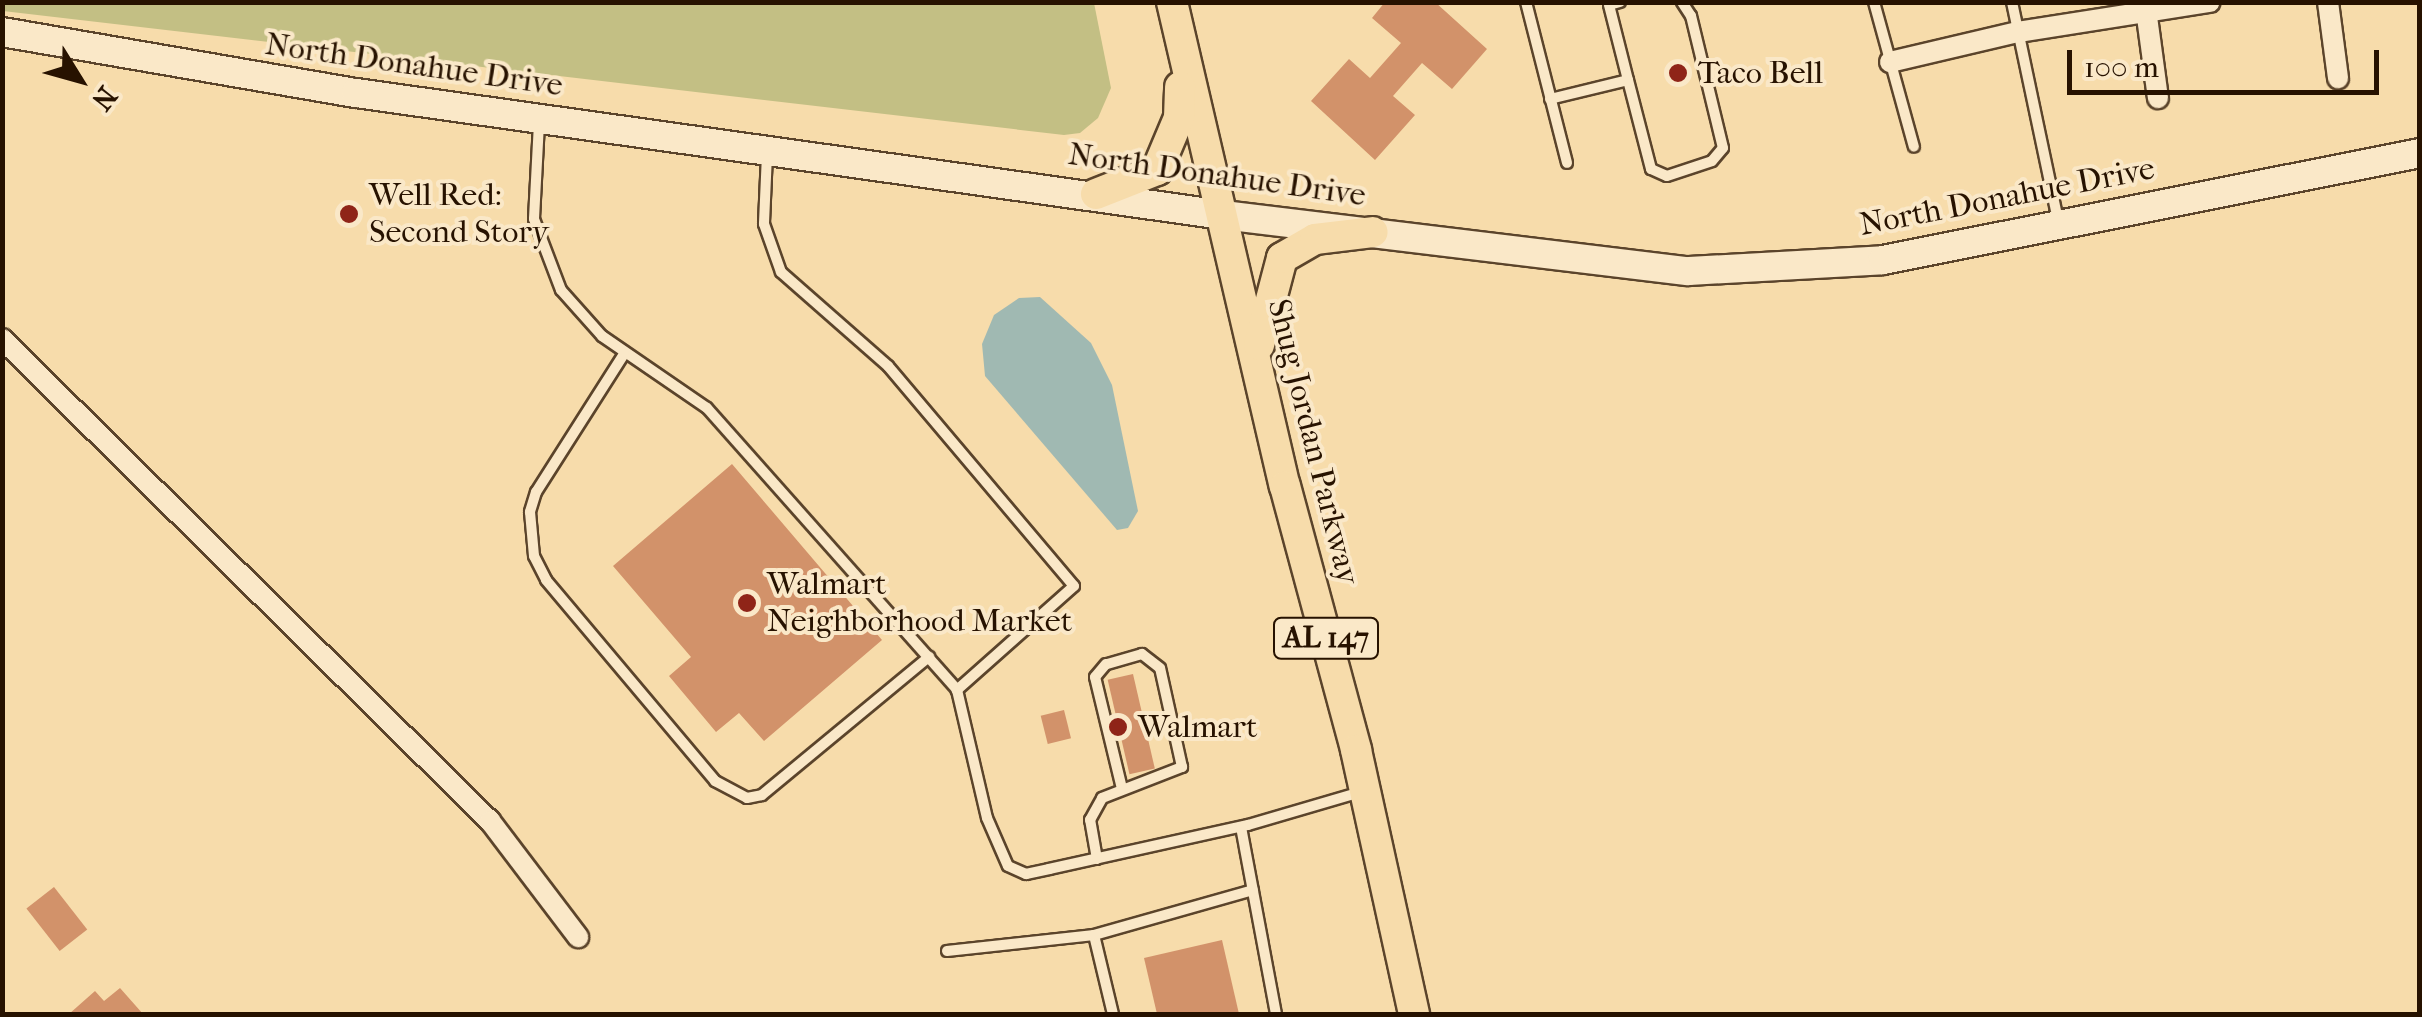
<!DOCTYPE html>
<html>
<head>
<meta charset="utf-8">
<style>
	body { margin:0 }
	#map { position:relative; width:2422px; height:1017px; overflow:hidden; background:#f7dcab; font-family:"IM FELL French Canon",serif }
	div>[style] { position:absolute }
	.green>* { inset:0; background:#c3bf84 }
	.water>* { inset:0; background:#a0b9b2 }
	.building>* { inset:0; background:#d2926a; transform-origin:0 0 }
	.roads { filter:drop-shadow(2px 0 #5b442b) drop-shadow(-2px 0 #5b442b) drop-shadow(0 2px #5b442b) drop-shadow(0 -2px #5b442b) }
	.lane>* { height:10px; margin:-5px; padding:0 5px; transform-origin:5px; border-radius:5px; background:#fae8c8 }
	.street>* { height:20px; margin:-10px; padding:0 10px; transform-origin:10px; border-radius:10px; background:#fae8c8 }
	.secondary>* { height:28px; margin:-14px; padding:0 14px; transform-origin:14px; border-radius:14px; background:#fae8c8 }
	.primary>* { height:30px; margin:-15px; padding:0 15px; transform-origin:15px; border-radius:15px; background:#f7dcab }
	.dots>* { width:28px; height:28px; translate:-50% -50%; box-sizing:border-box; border:5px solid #fae8c8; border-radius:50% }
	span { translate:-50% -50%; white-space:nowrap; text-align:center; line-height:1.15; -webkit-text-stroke:8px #fae8c8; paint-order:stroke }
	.shield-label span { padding:2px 8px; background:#fae8c8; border:2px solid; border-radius:8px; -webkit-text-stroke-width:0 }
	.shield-label { font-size:30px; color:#271200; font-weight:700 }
	.street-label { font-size:32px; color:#271200 }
	.poi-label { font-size:32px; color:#271200 }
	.left { translate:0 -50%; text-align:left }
	.frame { position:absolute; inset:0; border:5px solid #271200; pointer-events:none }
	.north { position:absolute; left:30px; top:30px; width:100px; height:100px; -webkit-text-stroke:8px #fae8c8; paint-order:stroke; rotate:127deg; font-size:28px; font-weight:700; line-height:40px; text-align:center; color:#271200 }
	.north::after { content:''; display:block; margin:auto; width:35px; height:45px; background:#271200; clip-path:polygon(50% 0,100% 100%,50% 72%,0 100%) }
	.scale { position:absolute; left:2067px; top:50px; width:312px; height:45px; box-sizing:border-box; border:5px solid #271200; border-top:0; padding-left:12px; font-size:30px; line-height:35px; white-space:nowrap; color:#271200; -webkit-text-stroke:8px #fae8c8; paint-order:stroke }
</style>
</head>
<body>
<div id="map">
	<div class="green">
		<i style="clip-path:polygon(3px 2px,1094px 3px,1111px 88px,1098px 118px,1080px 133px,1064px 135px,3px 11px)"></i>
	</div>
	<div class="water">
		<i style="clip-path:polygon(1040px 297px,1091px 343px,1112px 385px,1138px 511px,1128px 528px,1117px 530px,985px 376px,982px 344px,994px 315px,1019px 298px)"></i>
	</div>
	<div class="building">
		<i style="clip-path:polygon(1385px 2px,1435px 2px,1487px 49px,1452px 89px,1422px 63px,1393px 96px,1415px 115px,1375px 160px,1311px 101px,1349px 59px,1370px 78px,1401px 43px,1372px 18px)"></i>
		<i style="clip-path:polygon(732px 464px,882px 640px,764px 741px,739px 713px,716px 732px,669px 676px,691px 657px,613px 566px)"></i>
		<i style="left:1133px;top:674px;width:97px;height:26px;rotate:77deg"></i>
		<i style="left:1064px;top:710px;width:29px;height:24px;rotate:76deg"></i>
		<i style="left:54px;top:887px;width:54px;height:35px;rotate:52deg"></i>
		<i style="clip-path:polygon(1222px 940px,1239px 1014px,1157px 1014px,1144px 958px)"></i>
		<i style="clip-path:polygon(120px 988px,143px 1014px,69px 1014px,95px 991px,104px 1001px)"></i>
	</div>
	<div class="roads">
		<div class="lane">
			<i style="left:1526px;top:2px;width:166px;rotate:75.7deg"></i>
			<i style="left:1620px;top:2px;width:11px;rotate:165deg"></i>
			<i style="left:1609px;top:5px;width:77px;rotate:75.8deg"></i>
			<i style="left:1874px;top:2px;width:150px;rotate:74.6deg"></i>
			<i style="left:2012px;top:2px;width:224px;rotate:78.1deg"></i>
			<i style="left:1550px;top:99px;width:80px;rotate:-13.7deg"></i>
			<i style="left:1628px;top:80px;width:92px;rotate:75.5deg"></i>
			<i style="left:1651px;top:169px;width:17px;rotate:24deg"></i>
			<i style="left:1667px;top:176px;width:47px;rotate:-18.4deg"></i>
			<i style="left:1712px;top:161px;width:17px;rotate:-50deg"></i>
			<i style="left:1723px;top:148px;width:136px;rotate:-103.6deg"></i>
			<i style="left:1691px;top:16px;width:17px;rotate:-123deg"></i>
			<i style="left:539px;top:123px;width:96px;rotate:93deg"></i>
			<i style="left:534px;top:219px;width:76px;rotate:69.2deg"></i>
			<i style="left:561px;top:290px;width:62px;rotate:48.3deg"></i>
			<i style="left:602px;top:336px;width:127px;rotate:34.4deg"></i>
			<i style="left:707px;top:408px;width:377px;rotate:48.4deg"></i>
			<i style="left:957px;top:690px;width:131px;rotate:76.8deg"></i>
			<i style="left:987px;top:818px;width:52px;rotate:66.4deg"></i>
			<i style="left:1008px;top:866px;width:20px;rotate:24deg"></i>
			<i style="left:1026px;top:874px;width:24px;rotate:-12deg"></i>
			<i style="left:1049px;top:869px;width:204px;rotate:-12.5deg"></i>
			<i style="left:1248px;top:825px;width:121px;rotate:-16.3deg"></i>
			<i style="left:767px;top:154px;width:70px;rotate:92.5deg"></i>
			<i style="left:764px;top:224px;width:51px;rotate:70.5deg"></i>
			<i style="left:781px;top:272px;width:142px;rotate:41.3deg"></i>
			<i style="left:888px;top:366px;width:288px;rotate:49.8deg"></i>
			<i style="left:1074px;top:586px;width:157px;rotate:138.4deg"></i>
			<i style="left:624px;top:354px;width:164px;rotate:122.5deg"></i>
			<i style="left:536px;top:492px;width:21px;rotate:107deg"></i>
			<i style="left:530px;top:512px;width:44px;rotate:84.8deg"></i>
			<i style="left:534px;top:556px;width:27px;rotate:63deg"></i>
			<i style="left:546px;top:580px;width:263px;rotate:49.9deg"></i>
			<i style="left:715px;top:781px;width:36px;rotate:28deg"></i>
			<i style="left:747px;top:798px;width:15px;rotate:-11deg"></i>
			<i style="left:762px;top:795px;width:217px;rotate:-39.6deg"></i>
			<i style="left:1241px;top:827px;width:190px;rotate:79.4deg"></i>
			<i style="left:1097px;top:859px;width:40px;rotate:-100deg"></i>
			<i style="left:1090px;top:820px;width:25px;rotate:-61deg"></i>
			<i style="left:1102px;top:798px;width:86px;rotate:-21.2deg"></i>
			<i style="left:1182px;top:767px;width:101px;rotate:-102.5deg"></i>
			<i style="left:1160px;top:668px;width:23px;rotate:-142deg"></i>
			<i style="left:1142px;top:654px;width:37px;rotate:164deg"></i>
			<i style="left:1106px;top:664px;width:17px;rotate:130deg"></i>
			<i style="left:1095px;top:677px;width:115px;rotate:76.4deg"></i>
			<i style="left:1094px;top:935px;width:81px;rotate:76.5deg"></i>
			<i style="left:947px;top:951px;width:148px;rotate:-6.2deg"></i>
			<i style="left:1094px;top:935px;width:165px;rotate:-15.8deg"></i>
		</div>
		<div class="street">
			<i style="left:2145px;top:2px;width:97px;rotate:82.3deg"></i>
			<i style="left:2328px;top:2px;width:77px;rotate:82.5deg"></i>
			<i style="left:1890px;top:62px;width:131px;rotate:-13.2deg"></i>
			<i style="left:2018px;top:32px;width:194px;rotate:-8.9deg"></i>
			<i style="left:2px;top:339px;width:686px;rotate:44.65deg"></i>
			<i style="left:490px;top:821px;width:146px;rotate:52.8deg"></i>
		</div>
		<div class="secondary">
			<i style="left:2px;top:32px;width:359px;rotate:9.8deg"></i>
			<i style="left:356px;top:93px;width:876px;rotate:8.01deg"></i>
			<i style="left:1223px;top:215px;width:469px;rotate:6.9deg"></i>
			<i style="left:1689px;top:271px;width:194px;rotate:-3.2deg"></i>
			<i style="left:1883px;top:260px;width:548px;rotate:-11.27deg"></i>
		</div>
		<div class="primary">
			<i style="left:1172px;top:2px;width:497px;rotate:76.9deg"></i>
			<i style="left:1285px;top:486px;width:273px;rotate:74.9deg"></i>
			<i style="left:1356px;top:750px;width:270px;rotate:77.6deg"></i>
			<i style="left:1096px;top:194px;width:66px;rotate:-21.5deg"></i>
			<i style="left:1157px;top:170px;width:56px;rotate:-67.1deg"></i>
			<i style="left:1179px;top:118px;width:31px;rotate:-88deg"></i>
			<i style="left:1259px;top:345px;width:90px;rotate:-75.2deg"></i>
			<i style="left:1282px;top:258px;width:38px;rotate:-30deg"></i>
			<i style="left:1315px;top:239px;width:58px;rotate:-6.9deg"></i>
		</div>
	</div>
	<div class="dots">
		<i style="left:1678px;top:73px;background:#8f2418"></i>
		<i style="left:349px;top:214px;background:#8f2418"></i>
		<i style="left:747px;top:603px;background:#8f2418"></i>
		<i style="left:1118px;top:727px;background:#8f2418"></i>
	</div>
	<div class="shield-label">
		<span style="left:1326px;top:638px">AL 147</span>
	</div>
	<div class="street-label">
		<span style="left:414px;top:65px;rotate:8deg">North Donahue Drive</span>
		<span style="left:1217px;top:175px;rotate:8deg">North Donahue Drive</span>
		<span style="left:2007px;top:197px;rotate:-11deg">North Donahue Drive</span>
		<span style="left:1313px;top:442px;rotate:76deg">Shug Jordan Parkway</span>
	</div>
	<div class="poi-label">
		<span class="left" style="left:1698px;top:73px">Taco Bell</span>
		<span class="left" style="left:369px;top:214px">Well Red:<br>Second Story</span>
		<span class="left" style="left:767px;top:603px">Walmart<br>Neighborhood Market</span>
		<span class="left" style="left:1138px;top:727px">Walmart</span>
	</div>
	<div class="frame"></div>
	<div class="north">N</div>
	<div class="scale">100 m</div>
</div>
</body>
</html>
